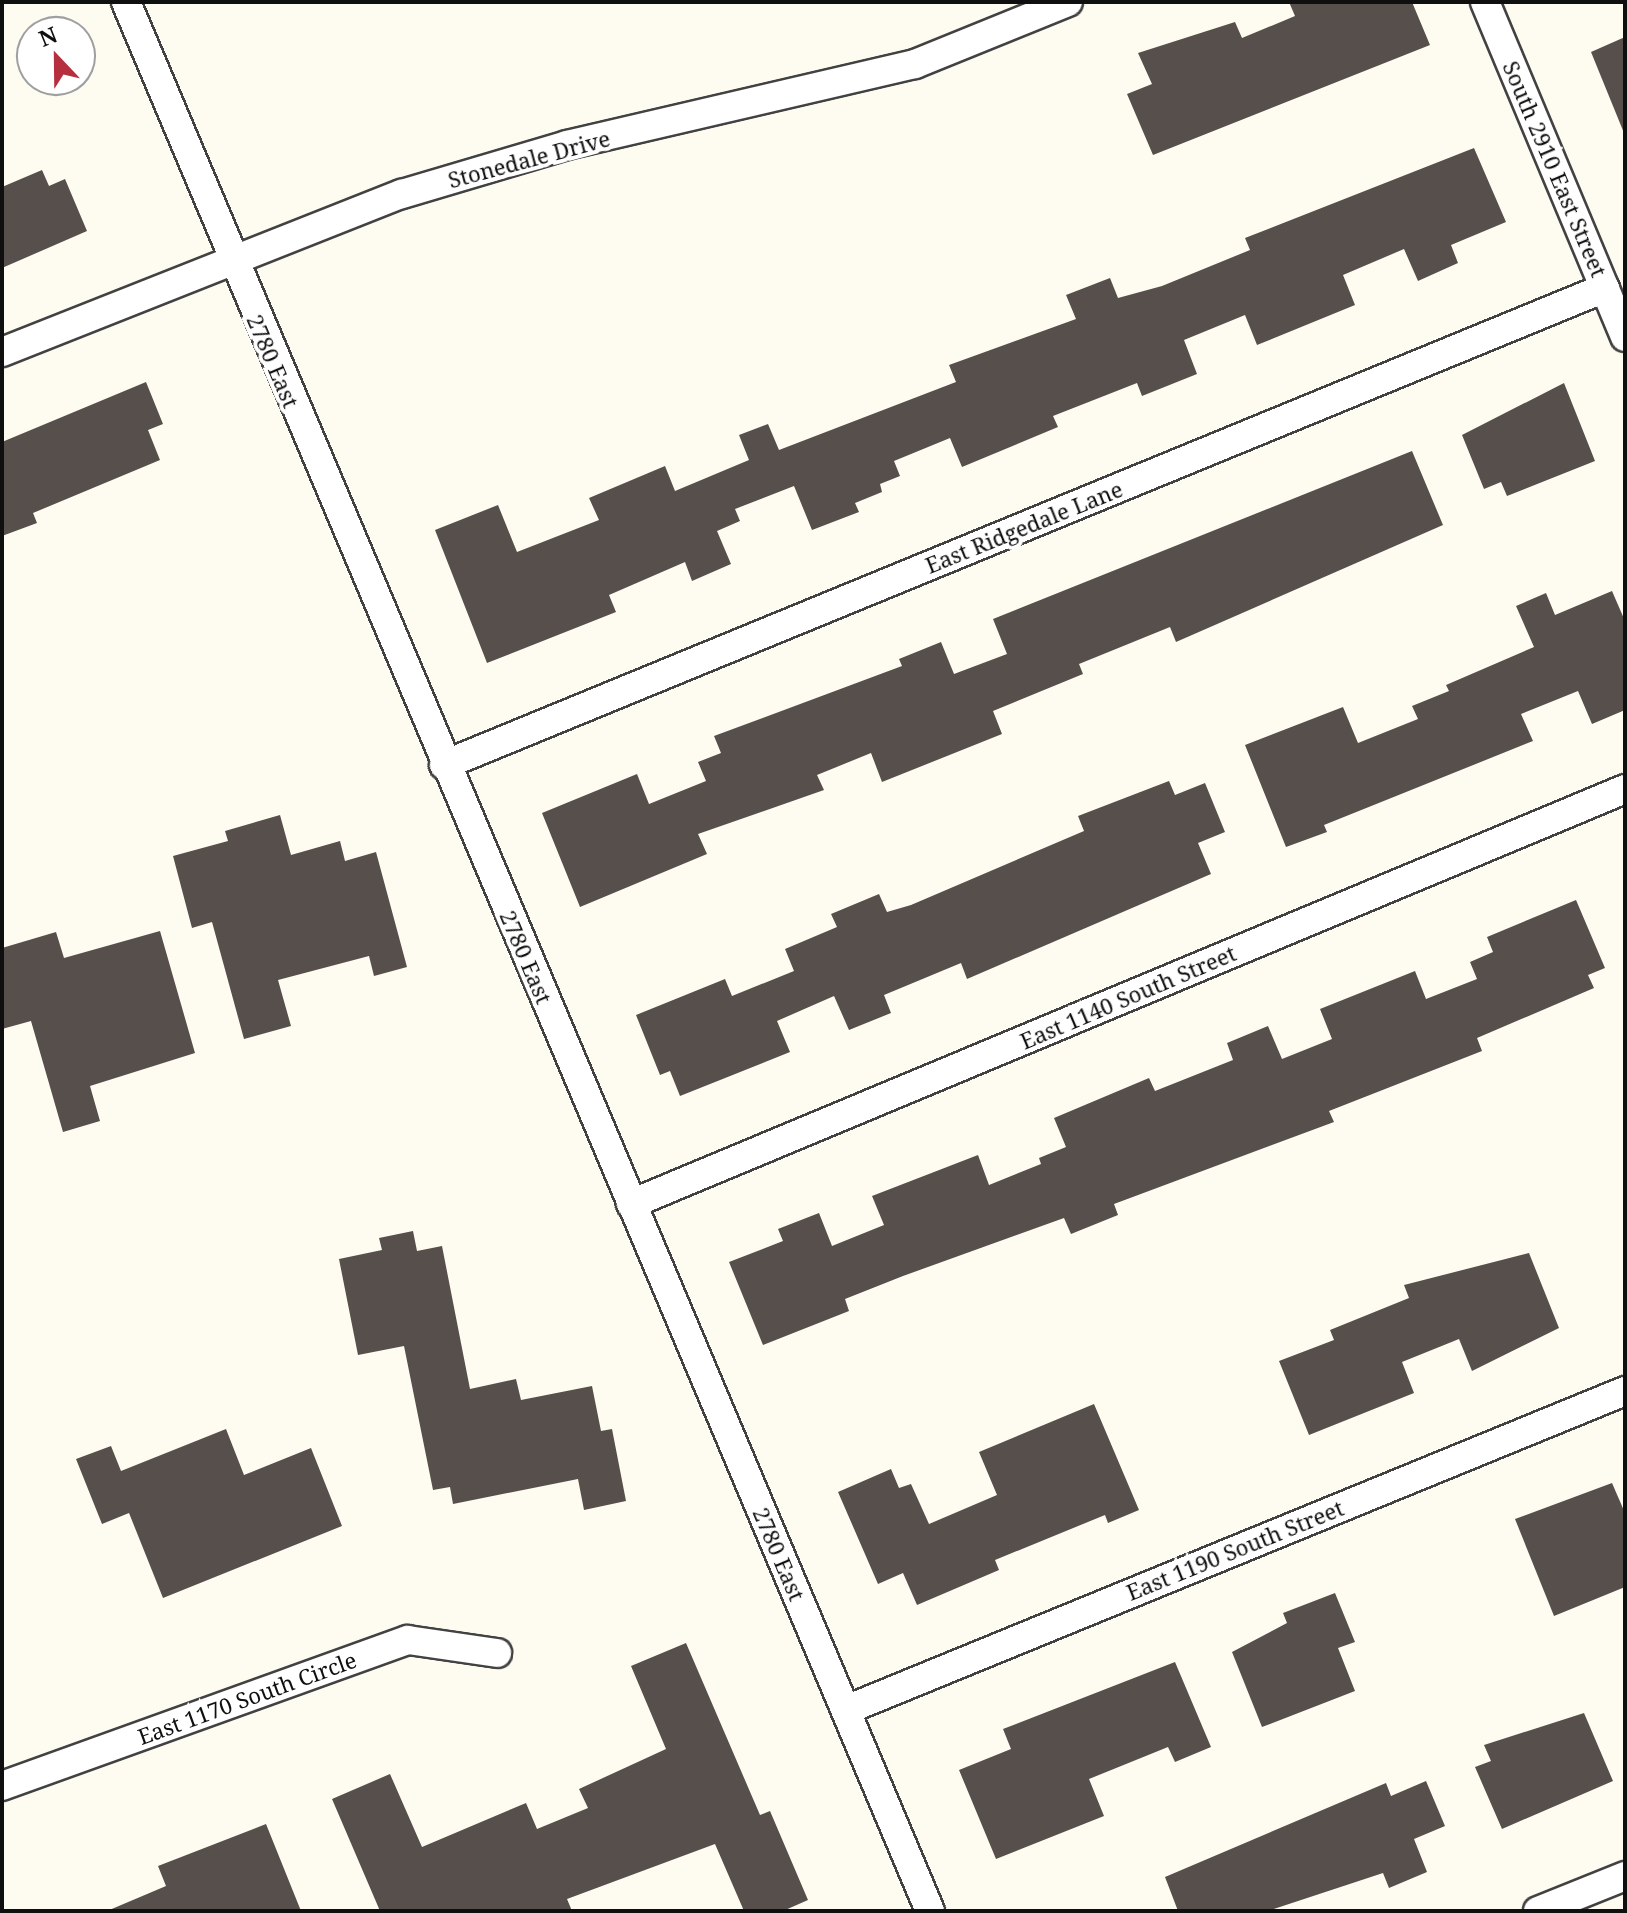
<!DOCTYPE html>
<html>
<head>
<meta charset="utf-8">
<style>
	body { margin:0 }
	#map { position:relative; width:1627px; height:1913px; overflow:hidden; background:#fefbf1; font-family:"Noto Serif",serif }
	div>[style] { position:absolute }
	.building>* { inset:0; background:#574f4c }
	.roads { filter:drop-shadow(2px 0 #424242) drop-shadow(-2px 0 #424242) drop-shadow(0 2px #424242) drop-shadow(0 -2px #424242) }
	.street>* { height:28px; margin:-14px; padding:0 14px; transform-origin:14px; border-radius:14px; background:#fff }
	span { translate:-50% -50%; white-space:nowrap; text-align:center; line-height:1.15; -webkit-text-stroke:8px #fff; paint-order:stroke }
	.street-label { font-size:22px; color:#0f0f0f }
	.frame { position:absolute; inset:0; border:4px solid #0f0f0f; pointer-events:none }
	.north { position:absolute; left:16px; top:16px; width:80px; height:80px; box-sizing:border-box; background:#fff; border:2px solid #9f9f9f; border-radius:50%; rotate:338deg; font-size:22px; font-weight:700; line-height:32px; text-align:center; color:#0f0f0f }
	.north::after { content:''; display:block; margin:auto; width:28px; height:36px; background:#b62f3e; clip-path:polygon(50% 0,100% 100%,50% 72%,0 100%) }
</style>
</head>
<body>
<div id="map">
	<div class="building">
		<i style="clip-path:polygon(1289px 2px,1412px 2px,1430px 45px,1153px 155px,1127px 94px,1152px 84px,1138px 53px,1235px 22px,1242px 38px,1295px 16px)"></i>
		<i style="clip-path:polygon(1625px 37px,1625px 133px,1624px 133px,1591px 52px)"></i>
		<i style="clip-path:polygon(1474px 148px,1506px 222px,1451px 245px,1458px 263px,1418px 281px,1404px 249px,1343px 275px,1355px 305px,1257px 345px,1245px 315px,1184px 340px,1197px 374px,1142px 396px,1137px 383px,1053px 416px,1058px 427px,962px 467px,950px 438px,894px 461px,900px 476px,880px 484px,882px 492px,855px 503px,859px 512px,812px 530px,794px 486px,735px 509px,740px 521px,717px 531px,731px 564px,692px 581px,685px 562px,609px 595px,616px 612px,487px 663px,435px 530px,498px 505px,517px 552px,599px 520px,589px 498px,665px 466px,675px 491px,749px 460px,739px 435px,768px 424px,779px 450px,956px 382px,949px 365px,1076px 319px,1066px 295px,1110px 278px,1118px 298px,1162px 286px,1250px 250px,1245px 238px)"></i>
		<i style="clip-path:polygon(42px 170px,49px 186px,65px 179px,87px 231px,2px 268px,2px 187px)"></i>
		<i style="clip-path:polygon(146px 382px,163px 424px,148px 430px,160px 460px,33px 513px,37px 523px,2px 536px,2px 442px)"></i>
		<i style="clip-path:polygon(1564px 383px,1595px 461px,1507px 496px,1501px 482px,1484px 489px,1462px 435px)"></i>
		<i style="clip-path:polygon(1412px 451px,1443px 525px,1176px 642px,1170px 627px,1079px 664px,1083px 674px,993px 711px,1002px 734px,882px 782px,871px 753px,817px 775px,824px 790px,698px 834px,707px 854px,580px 907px,542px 813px,637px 774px,649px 804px,706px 781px,698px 762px,721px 753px,714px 736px,902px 666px,899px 659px,941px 642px,954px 674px,1007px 654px,993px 619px)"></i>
		<i style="clip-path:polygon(1612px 591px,1625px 621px,1625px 710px,1592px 724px,1578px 691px,1521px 714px,1533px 741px,1324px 825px,1327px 832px,1286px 847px,1245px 745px,1343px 707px,1358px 743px,1418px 719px,1412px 706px,1449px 691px,1446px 685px,1534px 647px,1516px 606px,1546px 593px,1555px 615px)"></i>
		<i style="clip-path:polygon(1169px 781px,1175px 795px,1205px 783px,1225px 832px,1198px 843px,1211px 874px,967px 979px,961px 963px,884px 995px,891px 1013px,849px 1030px,834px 996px,777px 1021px,790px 1052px,680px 1096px,670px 1071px,660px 1075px,636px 1015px,725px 979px,732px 996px,794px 971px,785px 949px,837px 927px,831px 914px,879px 894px,887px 912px,911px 905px,1084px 831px,1078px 816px)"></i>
		<i style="clip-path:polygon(280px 815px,291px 855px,340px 841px,345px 861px,376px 852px,407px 967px,374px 976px,369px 956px,278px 980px,291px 1026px,244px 1039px,212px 922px,192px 928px,173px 856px,228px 841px,225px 831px)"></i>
		<i style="clip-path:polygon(1576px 900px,1605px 968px,1588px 975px,1594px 988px,1477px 1038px,1482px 1051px,1329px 1111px,1334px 1122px,1114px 1204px,1118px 1215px,1071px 1234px,1064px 1218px,903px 1276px,845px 1299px,849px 1311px,763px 1345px,729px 1262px,783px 1241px,778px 1229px,819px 1213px,832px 1246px,884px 1225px,872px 1196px,978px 1155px,989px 1185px,1041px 1164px,1039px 1158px,1066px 1147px,1054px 1118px,1149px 1078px,1155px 1091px,1233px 1060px,1227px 1043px,1268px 1026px,1282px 1059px,1332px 1039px,1320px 1009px,1415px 971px,1426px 999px,1477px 979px,1470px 962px,1493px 952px,1487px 937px)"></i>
		<i style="clip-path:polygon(160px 931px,195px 1053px,90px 1086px,100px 1121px,63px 1132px,31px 1021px,2px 1029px,2px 948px,56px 932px,64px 958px)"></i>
		<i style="clip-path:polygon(413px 1231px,417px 1251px,442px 1246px,470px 1389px,516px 1379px,521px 1400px,592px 1386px,601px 1431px,612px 1429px,626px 1501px,584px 1510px,578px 1479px,453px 1504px,450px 1487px,433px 1490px,404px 1346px,358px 1355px,339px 1259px,382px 1250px,379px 1238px)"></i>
		<i style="clip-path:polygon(1529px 1253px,1559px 1328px,1472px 1371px,1459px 1339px,1402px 1362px,1414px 1393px,1309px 1435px,1279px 1361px,1334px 1340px,1330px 1330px,1409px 1298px,1404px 1285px)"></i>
		<i style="clip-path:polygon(1094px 1404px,1139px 1510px,1108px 1523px,1105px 1515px,995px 1560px,999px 1570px,917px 1605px,903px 1573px,878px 1584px,838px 1492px,891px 1469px,899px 1488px,911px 1484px,929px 1524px,997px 1495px,979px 1452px)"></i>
		<i style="clip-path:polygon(226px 1429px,244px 1475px,311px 1448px,342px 1526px,163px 1598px,129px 1513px,102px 1524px,76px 1459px,111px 1446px,121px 1471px)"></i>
		<i style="clip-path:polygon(1612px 1483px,1625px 1513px,1625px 1587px,1554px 1616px,1515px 1519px)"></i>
		<i style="clip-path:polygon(1335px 1593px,1355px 1642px,1338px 1648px,1355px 1691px,1262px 1727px,1232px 1652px,1287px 1623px,1283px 1613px)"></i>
		<i style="clip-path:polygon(686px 1643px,760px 1815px,770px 1811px,808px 1900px,783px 1911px,744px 1911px,715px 1844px,567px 1899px,572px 1911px,380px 1911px,332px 1799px,390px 1774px,422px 1847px,526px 1803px,537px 1829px,588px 1808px,579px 1789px,666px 1749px,631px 1666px)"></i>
		<i style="clip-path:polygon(1175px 1662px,1211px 1747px,1175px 1762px,1168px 1747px,1089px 1779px,1104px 1816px,996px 1859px,959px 1770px,1011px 1749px,1003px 1729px)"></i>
		<i style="clip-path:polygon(1584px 1713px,1613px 1781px,1502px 1829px,1475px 1767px,1491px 1761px,1484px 1745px)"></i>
		<i style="clip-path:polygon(1426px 1781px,1445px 1826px,1414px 1839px,1427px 1872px,1389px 1888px,1383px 1873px,1268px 1911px,1178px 1911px,1165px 1877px,1386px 1783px,1391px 1796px)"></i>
		<i style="clip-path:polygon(266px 1824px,301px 1911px,107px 1911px,166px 1886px,158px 1866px)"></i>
	</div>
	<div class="roads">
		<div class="street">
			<i style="left:126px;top:2px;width:2071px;rotate:67.16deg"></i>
			<i style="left:1485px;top:2px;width:363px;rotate:67.3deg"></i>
			<i style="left:2px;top:352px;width:430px;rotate:-21.6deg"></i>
			<i style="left:402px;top:194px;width:172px;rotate:-16.5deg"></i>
			<i style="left:567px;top:145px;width:357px;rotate:-13.1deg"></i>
			<i style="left:915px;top:64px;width:165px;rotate:-22.1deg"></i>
			<i style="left:444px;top:765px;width:1255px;rotate:-22.34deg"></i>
			<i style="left:631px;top:1204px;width:1077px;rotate:-22.66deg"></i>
			<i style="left:846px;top:1710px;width:842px;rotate:-22.27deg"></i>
			<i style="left:2px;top:1786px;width:431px;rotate:-19.8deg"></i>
			<i style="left:408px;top:1640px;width:90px;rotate:8.3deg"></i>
			<i style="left:1538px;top:1911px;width:94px;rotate:-21.9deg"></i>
		</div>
	</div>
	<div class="street-label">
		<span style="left:529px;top:159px;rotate:-15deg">Stonedale Drive</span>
		<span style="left:1555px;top:169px;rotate:67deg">South 2910 East Street</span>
		<span style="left:273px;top:361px;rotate:67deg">2780 East</span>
		<span style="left:1024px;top:527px;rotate:-22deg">East Ridgedale Lane</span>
		<span style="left:526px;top:957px;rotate:67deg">2780 East</span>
		<span style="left:1128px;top:997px;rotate:-23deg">East 1140 South Street</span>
		<span style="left:1235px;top:1550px;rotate:-22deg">East 1190 South Street</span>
		<span style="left:779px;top:1554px;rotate:67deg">2780 East</span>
		<span style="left:247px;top:1698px;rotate:-20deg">East 1170 South Circle</span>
	</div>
	<div class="frame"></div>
	<div class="north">N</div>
</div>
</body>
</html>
